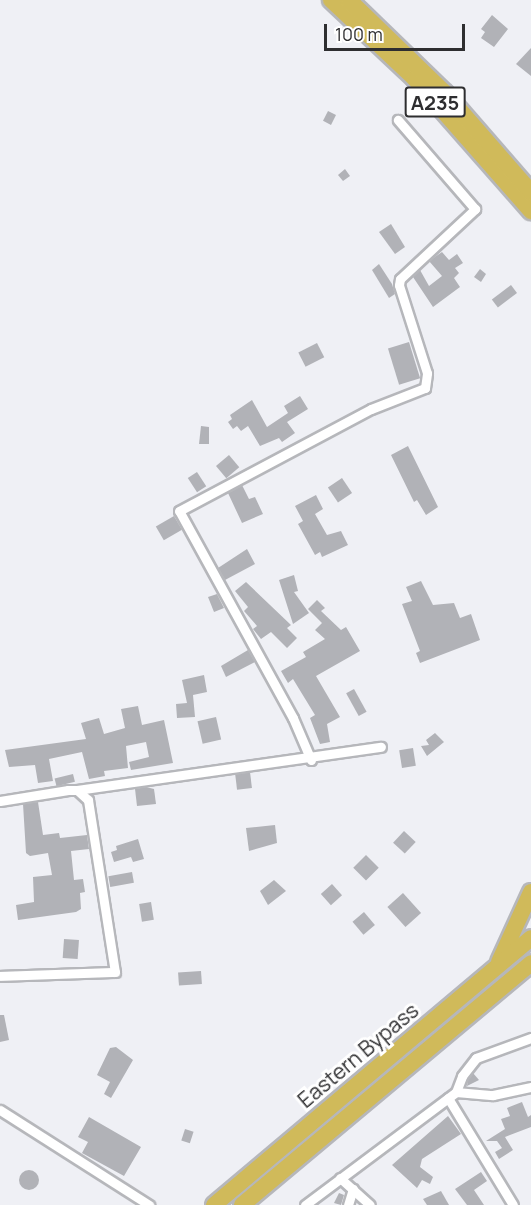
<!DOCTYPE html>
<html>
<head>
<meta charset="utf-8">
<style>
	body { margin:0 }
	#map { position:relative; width:531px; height:1205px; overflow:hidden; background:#eff0f5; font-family:Manrope,sans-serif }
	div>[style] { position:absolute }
	.building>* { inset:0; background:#b1b2b7; transform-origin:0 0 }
	.round { border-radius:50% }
	.roads { filter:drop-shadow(2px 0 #b6b7bb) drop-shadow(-2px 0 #b6b7bb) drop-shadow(0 2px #b6b7bb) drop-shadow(0 -2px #b6b7bb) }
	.minor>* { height:9px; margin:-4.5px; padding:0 4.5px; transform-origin:4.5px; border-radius:4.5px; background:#fff }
	.trunk>* { height:16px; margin:-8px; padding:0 8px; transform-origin:8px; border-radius:8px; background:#d0ba5a }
	span { translate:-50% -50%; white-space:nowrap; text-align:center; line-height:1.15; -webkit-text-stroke:6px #fff; paint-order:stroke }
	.shield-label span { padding:2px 4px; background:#fff; border:2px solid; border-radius:4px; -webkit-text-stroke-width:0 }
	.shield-label { font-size:20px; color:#2e2e30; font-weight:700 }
	.street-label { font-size:21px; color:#2e2e30 }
	.scale { position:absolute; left:324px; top:24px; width:141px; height:27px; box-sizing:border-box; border:3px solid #2e2e30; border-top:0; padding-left:8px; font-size:18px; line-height:21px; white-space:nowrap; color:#2e2e30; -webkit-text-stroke:4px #fff; paint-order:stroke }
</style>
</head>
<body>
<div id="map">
	<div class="building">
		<i style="clip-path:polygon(492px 15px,508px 29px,494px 47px,481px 38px,485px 32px,481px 29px)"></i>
		<i style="clip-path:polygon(531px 48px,531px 76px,516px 64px)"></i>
		<i style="left:328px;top:111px;width:9px;height:11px;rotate:27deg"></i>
		<i style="clip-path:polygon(345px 169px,350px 176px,343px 181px,338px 175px)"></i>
		<i style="clip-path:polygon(391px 224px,405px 247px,395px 254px,379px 232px)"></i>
		<i style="clip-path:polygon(442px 252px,449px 260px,457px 254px,463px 263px,455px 268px,459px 273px,454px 278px,460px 287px,433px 307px,413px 277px,420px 270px,429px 286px,442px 276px,429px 261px)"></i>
		<i style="clip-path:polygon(379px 264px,392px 284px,395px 294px,389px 298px,372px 270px)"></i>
		<i style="clip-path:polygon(480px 269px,486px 274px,481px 282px,474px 277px)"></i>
		<i style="left:511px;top:285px;width:10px;height:24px;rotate:53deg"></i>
		<i style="left:409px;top:342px;width:38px;height:22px;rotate:73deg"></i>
		<i style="left:317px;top:343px;width:16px;height:21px;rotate:63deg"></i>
		<i style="clip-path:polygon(300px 396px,308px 409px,287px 422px,295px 433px,282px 442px,279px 438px,260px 446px,248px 426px,241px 431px,237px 426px,233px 429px,228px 422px,232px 419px,230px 415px,252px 400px,267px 427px,288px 413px,284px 406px)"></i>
		<i style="clip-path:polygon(201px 426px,209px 427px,209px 444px,199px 444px)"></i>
		<i style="clip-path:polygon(408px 446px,438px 507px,426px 515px,417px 500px,414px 502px,391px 455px)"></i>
		<i style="left:229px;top:455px;width:16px;height:17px;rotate:50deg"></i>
		<i style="left:197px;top:472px;width:17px;height:11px;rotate:57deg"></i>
		<i style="left:342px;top:478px;width:18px;height:17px;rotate:56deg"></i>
		<i style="clip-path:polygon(242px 485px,249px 499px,255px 497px,263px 514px,242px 523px,228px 493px)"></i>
		<i style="clip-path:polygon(316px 495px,323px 509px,315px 514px,327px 535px,341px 531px,348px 545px,322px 557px,320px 552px,315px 555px,298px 524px,303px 521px,295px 506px)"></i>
		<i style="left:174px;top:516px;width:16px;height:21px;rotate:60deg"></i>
		<i style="clip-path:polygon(247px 549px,255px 564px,225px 580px,218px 568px)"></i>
		<i style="clip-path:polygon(294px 575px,298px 591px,294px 592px,309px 613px,293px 624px,279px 580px)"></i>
		<i style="clip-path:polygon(421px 581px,433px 605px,454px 603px,460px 618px,471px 614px,480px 640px,420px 663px,416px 653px,420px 651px,402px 604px,412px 601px,406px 587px)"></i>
		<i style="clip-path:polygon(246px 582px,291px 625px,287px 628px,297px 638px,287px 648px,271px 632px,261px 639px,253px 629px,257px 626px,244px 611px,248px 607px,235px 591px)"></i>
		<i style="clip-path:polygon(217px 594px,224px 608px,214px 612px,208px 597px)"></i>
		<i style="clip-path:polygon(317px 600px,325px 608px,321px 611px,341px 630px,346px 627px,360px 651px,316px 676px,340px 717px,327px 724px,330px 742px,320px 744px,310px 718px,315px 715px,293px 679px,288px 683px,281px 671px,306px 657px,303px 652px,325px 639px,315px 630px,322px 623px,308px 609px)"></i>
		<i style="clip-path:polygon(248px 650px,255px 662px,226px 677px,221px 666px)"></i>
		<i style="clip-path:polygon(204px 675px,207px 692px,193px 695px,195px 717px,177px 718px,176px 704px,187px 703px,182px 680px)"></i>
		<i style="left:354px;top:689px;width:26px;height:9px;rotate:61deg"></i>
		<i style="clip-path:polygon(138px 706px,142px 725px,164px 720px,173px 763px,131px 770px,129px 762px,149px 757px,146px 742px,126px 746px,128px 768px,104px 771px,105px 776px,89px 779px,82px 752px,49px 759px,53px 781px,38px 783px,35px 765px,9px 767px,5px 750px,86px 739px,81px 723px,99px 718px,104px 734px,125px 728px,121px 709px)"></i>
		<i style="left:216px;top:717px;width:23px;height:19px;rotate:77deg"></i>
		<i style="clip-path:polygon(435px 733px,444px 742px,427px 756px,421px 746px,429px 745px,426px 740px)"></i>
		<i style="left:413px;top:748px;width:18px;height:14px;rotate:81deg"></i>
		<i style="left:250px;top:772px;width:16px;height:15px;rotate:83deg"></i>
		<i style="left:73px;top:774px;width:8px;height:19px;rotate:76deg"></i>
		<i style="clip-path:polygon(146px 787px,154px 789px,156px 804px,137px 806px,135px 789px)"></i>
		<i style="clip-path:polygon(38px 802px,43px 835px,59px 833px,60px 838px,87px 835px,89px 849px,71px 851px,74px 880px,83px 879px,85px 892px,80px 893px,81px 909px,76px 912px,18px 920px,16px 905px,34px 902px,33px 877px,52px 875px,48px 853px,30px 856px,26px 853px,23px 804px)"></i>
		<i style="clip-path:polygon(275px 825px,277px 843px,249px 851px,246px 828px)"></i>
		<i style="left:404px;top:831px;width:16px;height:16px;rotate:43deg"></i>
		<i style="clip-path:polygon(138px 839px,144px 859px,133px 862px,131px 857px,114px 862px,111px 852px,117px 850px,116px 846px)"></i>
		<i style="left:366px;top:855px;width:18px;height:18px;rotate:45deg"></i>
		<i style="left:132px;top:872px;width:11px;height:24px;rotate:80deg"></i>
		<i style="clip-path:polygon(274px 880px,286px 891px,268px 905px,260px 891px)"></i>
		<i style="left:332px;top:884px;width:15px;height:15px;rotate:48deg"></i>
		<i style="left:403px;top:893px;width:27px;height:21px;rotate:48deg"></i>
		<i style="left:151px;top:902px;width:18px;height:12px;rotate:81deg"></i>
		<i style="left:364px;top:912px;width:17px;height:15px;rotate:50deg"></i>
		<i style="left:64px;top:939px;width:15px;height:19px;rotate:4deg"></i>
		<i style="left:201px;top:971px;width:13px;height:23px;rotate:86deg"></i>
		<i style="clip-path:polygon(0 1015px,4px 1015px,9px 1040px,0 1042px)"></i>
		<i style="clip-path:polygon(116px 1047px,133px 1060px,111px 1098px,104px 1094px,110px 1082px,97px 1075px,110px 1048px)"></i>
		<i style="clip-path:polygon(473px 1073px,479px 1080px,467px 1086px,468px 1079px)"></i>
		<i style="clip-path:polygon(522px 1102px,528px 1117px,531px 1115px,531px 1127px,505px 1137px,513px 1150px,499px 1159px,495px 1152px,502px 1148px,497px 1141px,486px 1141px,505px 1129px,501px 1119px,510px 1116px,507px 1108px)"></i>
		<i style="clip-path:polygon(448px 1116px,461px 1134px,422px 1159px,420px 1167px,433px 1177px,430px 1184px,422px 1180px,417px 1188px,392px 1165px)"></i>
		<i style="clip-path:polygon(89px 1117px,141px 1147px,124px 1176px,82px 1153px,88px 1142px,78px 1137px)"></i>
		<i style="left:185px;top:1129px;width:9px;height:12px;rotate:18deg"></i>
		<i class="round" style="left:19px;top:1170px;width:20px;height:20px"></i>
		<i style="clip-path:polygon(481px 1172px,487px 1181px,474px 1190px,484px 1205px,467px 1205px,455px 1189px)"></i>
		<i style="clip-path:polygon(441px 1191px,449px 1205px,427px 1205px,423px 1199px)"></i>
		<i style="clip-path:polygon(339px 1193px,344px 1195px,341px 1205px,334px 1203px)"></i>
	</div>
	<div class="roads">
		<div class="minor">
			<i style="left:311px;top:760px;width:46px;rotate:-113.2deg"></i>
			<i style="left:293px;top:718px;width:236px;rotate:-118.8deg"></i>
			<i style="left:179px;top:511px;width:217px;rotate:-28deg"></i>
			<i style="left:371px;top:409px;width:58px;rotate:-21.3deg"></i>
			<i style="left:425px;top:388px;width:15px;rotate:-82deg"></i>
			<i style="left:427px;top:373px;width:92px;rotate:-107.7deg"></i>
			<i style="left:399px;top:285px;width:6px;rotate:-81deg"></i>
			<i style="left:400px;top:279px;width:103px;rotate:-43deg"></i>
			<i style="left:475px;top:209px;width:118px;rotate:-130.9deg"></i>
			<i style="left:77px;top:790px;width:307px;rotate:-8.1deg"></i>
			<i style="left:0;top:801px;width:69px;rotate:-9.2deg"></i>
			<i style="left:68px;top:790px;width:9px"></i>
			<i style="left:77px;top:790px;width:15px;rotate:42deg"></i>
			<i style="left:88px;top:800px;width:174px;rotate:81.1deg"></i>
			<i style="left:115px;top:972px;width:115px;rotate:178deg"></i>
			<i style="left:456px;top:1092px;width:37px;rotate:5deg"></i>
			<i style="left:493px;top:1095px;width:39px;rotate:-12deg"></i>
			<i style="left:448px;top:1098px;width:125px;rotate:58.7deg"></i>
			<i style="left:0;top:1110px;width:177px;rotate:32.5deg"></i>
			<i style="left:340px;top:1178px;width:40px;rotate:42deg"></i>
			<i style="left:305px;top:1205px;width:189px;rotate:-36.8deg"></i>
			<i style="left:456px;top:1092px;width:17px;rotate:-69deg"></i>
			<i style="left:462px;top:1076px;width:23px;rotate:-52deg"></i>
			<i style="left:476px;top:1058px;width:59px;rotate:-20deg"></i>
			<i style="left:348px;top:1205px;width:17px;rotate:-73deg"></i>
		</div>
		<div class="trunk">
			<i style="left:331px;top:0;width:115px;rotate:43.2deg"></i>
			<i style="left:415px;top:79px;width:176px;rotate:48.7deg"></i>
			<i style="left:349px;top:0;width:134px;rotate:44.1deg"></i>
			<i style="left:445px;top:93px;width:131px;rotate:49deg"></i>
			<i style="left:499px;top:962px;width:77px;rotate:-65.4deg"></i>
			<i style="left:214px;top:1205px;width:414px;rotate:-40.1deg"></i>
			<i style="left:242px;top:1205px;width:377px;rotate:-39.9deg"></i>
		</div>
	</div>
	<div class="shield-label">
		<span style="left:435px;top:102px">A235</span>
	</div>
	<div class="street-label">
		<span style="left:358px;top:1055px;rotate:-40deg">Eastern Bypass</span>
	</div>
	<div class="scale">100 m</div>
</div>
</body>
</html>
